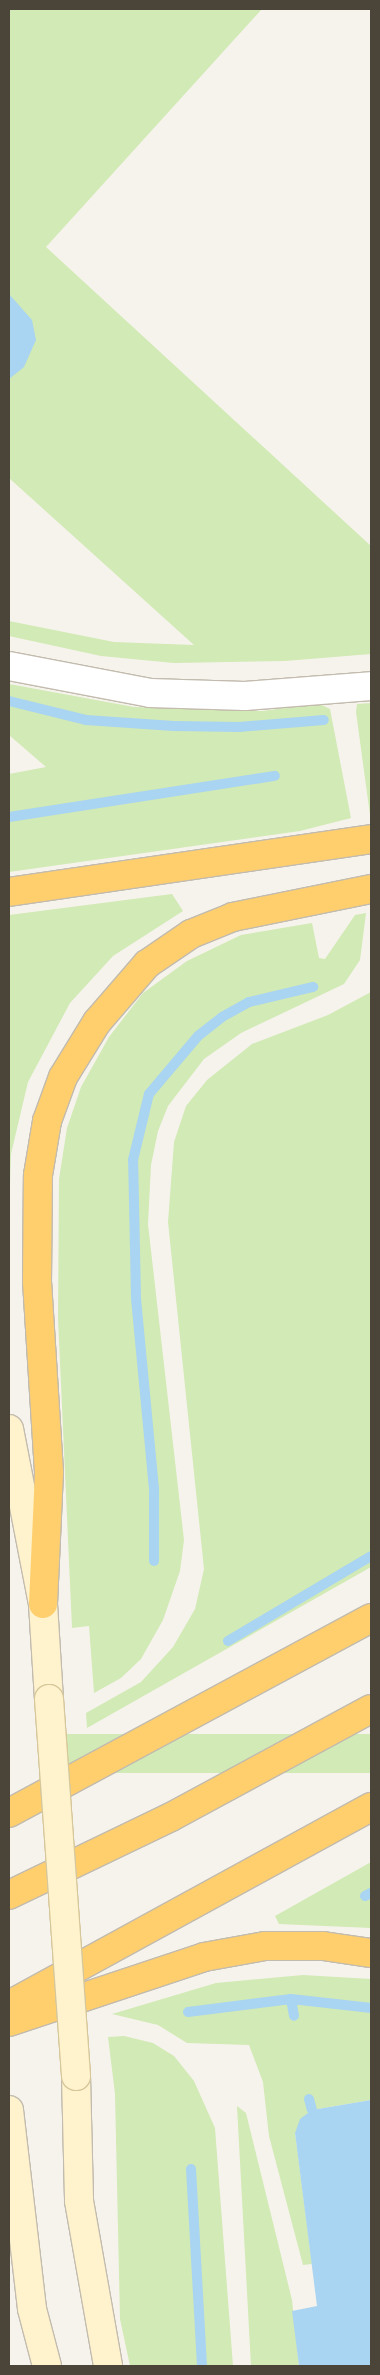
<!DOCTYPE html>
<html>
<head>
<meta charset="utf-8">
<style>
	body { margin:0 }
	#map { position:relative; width:380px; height:2375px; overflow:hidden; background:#f6f3ec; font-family:Poppins,sans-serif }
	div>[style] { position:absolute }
	.green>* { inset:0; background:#d2eab5; transform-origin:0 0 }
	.water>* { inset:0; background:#a9d4f2 }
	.stream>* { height:10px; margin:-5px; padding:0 5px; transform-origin:5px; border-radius:5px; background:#a9d4f2 }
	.roads { filter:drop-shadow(1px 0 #c2bbae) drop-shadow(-1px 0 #c2bbae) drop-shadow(0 1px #c2bbae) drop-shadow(0 -1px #c2bbae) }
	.street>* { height:28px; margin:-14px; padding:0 14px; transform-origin:14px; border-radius:14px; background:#fff }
	.secondary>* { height:28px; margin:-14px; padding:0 14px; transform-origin:14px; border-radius:14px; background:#fff3cd }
	.highway>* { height:28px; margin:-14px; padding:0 14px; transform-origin:14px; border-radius:14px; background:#ffcf6e }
	.bridges { filter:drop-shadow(1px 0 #d6c79b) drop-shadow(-1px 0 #d6c79b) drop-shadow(0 1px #d6c79b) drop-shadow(0 -1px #d6c79b) }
	.secondary-bridge>* { height:28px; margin:-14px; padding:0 14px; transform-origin:14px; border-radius:14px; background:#fff3cd }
	span { translate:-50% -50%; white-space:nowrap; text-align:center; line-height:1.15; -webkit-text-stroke:4px #fff; paint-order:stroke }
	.frame { position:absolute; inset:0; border:10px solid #4b4439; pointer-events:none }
</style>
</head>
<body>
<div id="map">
	<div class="green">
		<i style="clip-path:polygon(9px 9px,262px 9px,46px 247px,371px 546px,371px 654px,285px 661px,174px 663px,101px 656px,9px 636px,9px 621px,114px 642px,194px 645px,9px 478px)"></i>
		<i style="clip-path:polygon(9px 684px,134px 707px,263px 711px,318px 703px,330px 709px,351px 818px,300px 831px,9px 872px,9px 774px,46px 767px,9px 735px)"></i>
		<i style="clip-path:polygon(371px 703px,371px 815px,370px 815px,356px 712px,357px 704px)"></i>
		<i style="clip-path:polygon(172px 894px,183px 911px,113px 956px,70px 1003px,28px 1082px,11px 1154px,9px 1217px,9px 915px)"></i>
		<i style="clip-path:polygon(366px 913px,360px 960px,344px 984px,241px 1033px,204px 1059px,168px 1106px,158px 1131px,151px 1165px,148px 1224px,184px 1540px,180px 1571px,163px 1620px,141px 1659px,121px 1678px,94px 1693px,89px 1626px,72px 1628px,58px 1318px,59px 1179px,67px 1128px,81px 1087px,109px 1037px,143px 993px,187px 961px,241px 935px,312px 923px,319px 958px,325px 959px,355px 915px)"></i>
		<i style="clip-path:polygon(371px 992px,371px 1567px,87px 1728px,86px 1713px,141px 1682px,173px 1647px,195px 1609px,204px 1569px,168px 1222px,174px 1142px,186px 1106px,207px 1080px,252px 1044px,328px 1015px)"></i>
		<i style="left:371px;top:1734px;width:39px;height:310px;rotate:90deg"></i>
		<i style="clip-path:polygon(371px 1862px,371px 1928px,279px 1924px,275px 1916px)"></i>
		<i style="clip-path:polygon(303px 1975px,371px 1979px,371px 2100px,312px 2110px,295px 2133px,312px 2264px,303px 2265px,269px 2136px,263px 2082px,249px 2045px,187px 2043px,158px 2025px,112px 2014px,216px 1983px)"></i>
		<i style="clip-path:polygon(124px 2036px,153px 2043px,174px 2056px,194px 2081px,215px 2128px,233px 2366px,130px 2366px,120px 2319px,115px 2094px,108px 2037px)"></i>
		<i style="clip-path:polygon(237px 2106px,246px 2113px,292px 2300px,299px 2366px,251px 2366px)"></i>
	</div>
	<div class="water">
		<i style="clip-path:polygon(9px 294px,32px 320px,36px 340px,24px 367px,9px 379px)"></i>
		<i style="clip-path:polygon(371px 2100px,371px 2366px,299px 2366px,292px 2311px,317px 2306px,295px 2133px,300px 2119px,312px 2110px)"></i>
	</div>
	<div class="stream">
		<i style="left:9px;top:701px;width:79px;rotate:13.9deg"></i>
		<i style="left:86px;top:720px;width:88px;rotate:3.9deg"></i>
		<i style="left:174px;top:726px;width:65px;rotate:0.9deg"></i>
		<i style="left:239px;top:727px;width:85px;rotate:-4.7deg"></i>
		<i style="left:9px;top:817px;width:269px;rotate:-8.8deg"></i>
		<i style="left:154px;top:1561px;width:72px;rotate:-90deg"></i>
		<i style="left:154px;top:1489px;width:192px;rotate:-95.4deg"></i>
		<i style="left:136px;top:1298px;width:138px;rotate:-91.2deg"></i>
		<i style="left:133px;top:1160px;width:68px;rotate:-76.4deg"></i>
		<i style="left:149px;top:1094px;width:76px;rotate:-49.8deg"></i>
		<i style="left:198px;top:1036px;width:31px;rotate:-38deg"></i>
		<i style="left:222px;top:1017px;width:31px;rotate:-29deg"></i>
		<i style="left:249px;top:1002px;width:66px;rotate:-13.2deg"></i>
		<i style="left:228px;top:1641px;width:166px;rotate:-30.7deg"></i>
		<i style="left:365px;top:1896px;width:7px;rotate:-27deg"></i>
		<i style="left:291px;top:1999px;width:17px;rotate:80deg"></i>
		<i style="left:188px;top:2012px;width:104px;rotate:-7.2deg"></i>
		<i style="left:291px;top:1999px;width:81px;rotate:6.4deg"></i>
		<i style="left:309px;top:2099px;width:11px;rotate:75deg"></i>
		<i style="left:191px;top:2169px;width:197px;rotate:86.8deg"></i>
	</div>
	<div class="roads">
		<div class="street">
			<i style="left:9px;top:666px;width:144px;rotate:10.8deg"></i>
			<i style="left:150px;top:693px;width:95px;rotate:1.8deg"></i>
			<i style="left:245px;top:696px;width:126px;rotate:-4.5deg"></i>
		</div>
		<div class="secondary">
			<i style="left:9px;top:1429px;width:178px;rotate:79deg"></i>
			<i style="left:43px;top:1604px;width:95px;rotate:86.4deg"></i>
			<i style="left:76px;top:2076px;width:125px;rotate:88.6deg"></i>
			<i style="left:79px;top:2201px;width:168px;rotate:80deg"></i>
			<i style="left:9px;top:2110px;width:200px;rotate:83.4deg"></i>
			<i style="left:32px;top:2309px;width:59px;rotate:75.3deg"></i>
		</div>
		<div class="highway">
			<i style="left:9px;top:892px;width:366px;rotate:-8.3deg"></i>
			<i style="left:43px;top:1604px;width:132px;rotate:-87.4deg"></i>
			<i style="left:49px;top:1472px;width:190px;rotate:-93.6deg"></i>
			<i style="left:37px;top:1282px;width:107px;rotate:-89.5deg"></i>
			<i style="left:38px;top:1175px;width:55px;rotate:-80.5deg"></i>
			<i style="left:47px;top:1121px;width:47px;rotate:-70deg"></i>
			<i style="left:63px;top:1077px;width:65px;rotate:-58.3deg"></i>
			<i style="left:97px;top:1022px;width:77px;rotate:-49.2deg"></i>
			<i style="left:147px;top:964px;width:53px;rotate:-34.3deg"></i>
			<i style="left:191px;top:934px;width:45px;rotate:-22deg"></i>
			<i style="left:233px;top:917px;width:141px;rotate:-11.5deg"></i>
			<i style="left:9px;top:1813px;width:411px;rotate:-28.3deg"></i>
			<i style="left:9px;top:1895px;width:180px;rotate:-25.7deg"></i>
			<i style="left:171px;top:1817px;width:227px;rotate:-28.4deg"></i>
			<i style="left:9px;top:2005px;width:413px;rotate:-28.7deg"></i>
			<i style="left:9px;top:2022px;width:206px;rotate:-18.4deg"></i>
			<i style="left:204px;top:1957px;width:62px;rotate:-10.2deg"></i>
			<i style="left:265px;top:1946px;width:58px"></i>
			<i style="left:323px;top:1946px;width:49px;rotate:8.3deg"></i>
		</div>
	</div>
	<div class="bridges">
		<div class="secondary-bridge">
			<i style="left:49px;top:1699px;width:378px;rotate:85.9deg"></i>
		</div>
	</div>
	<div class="frame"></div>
</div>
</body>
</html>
